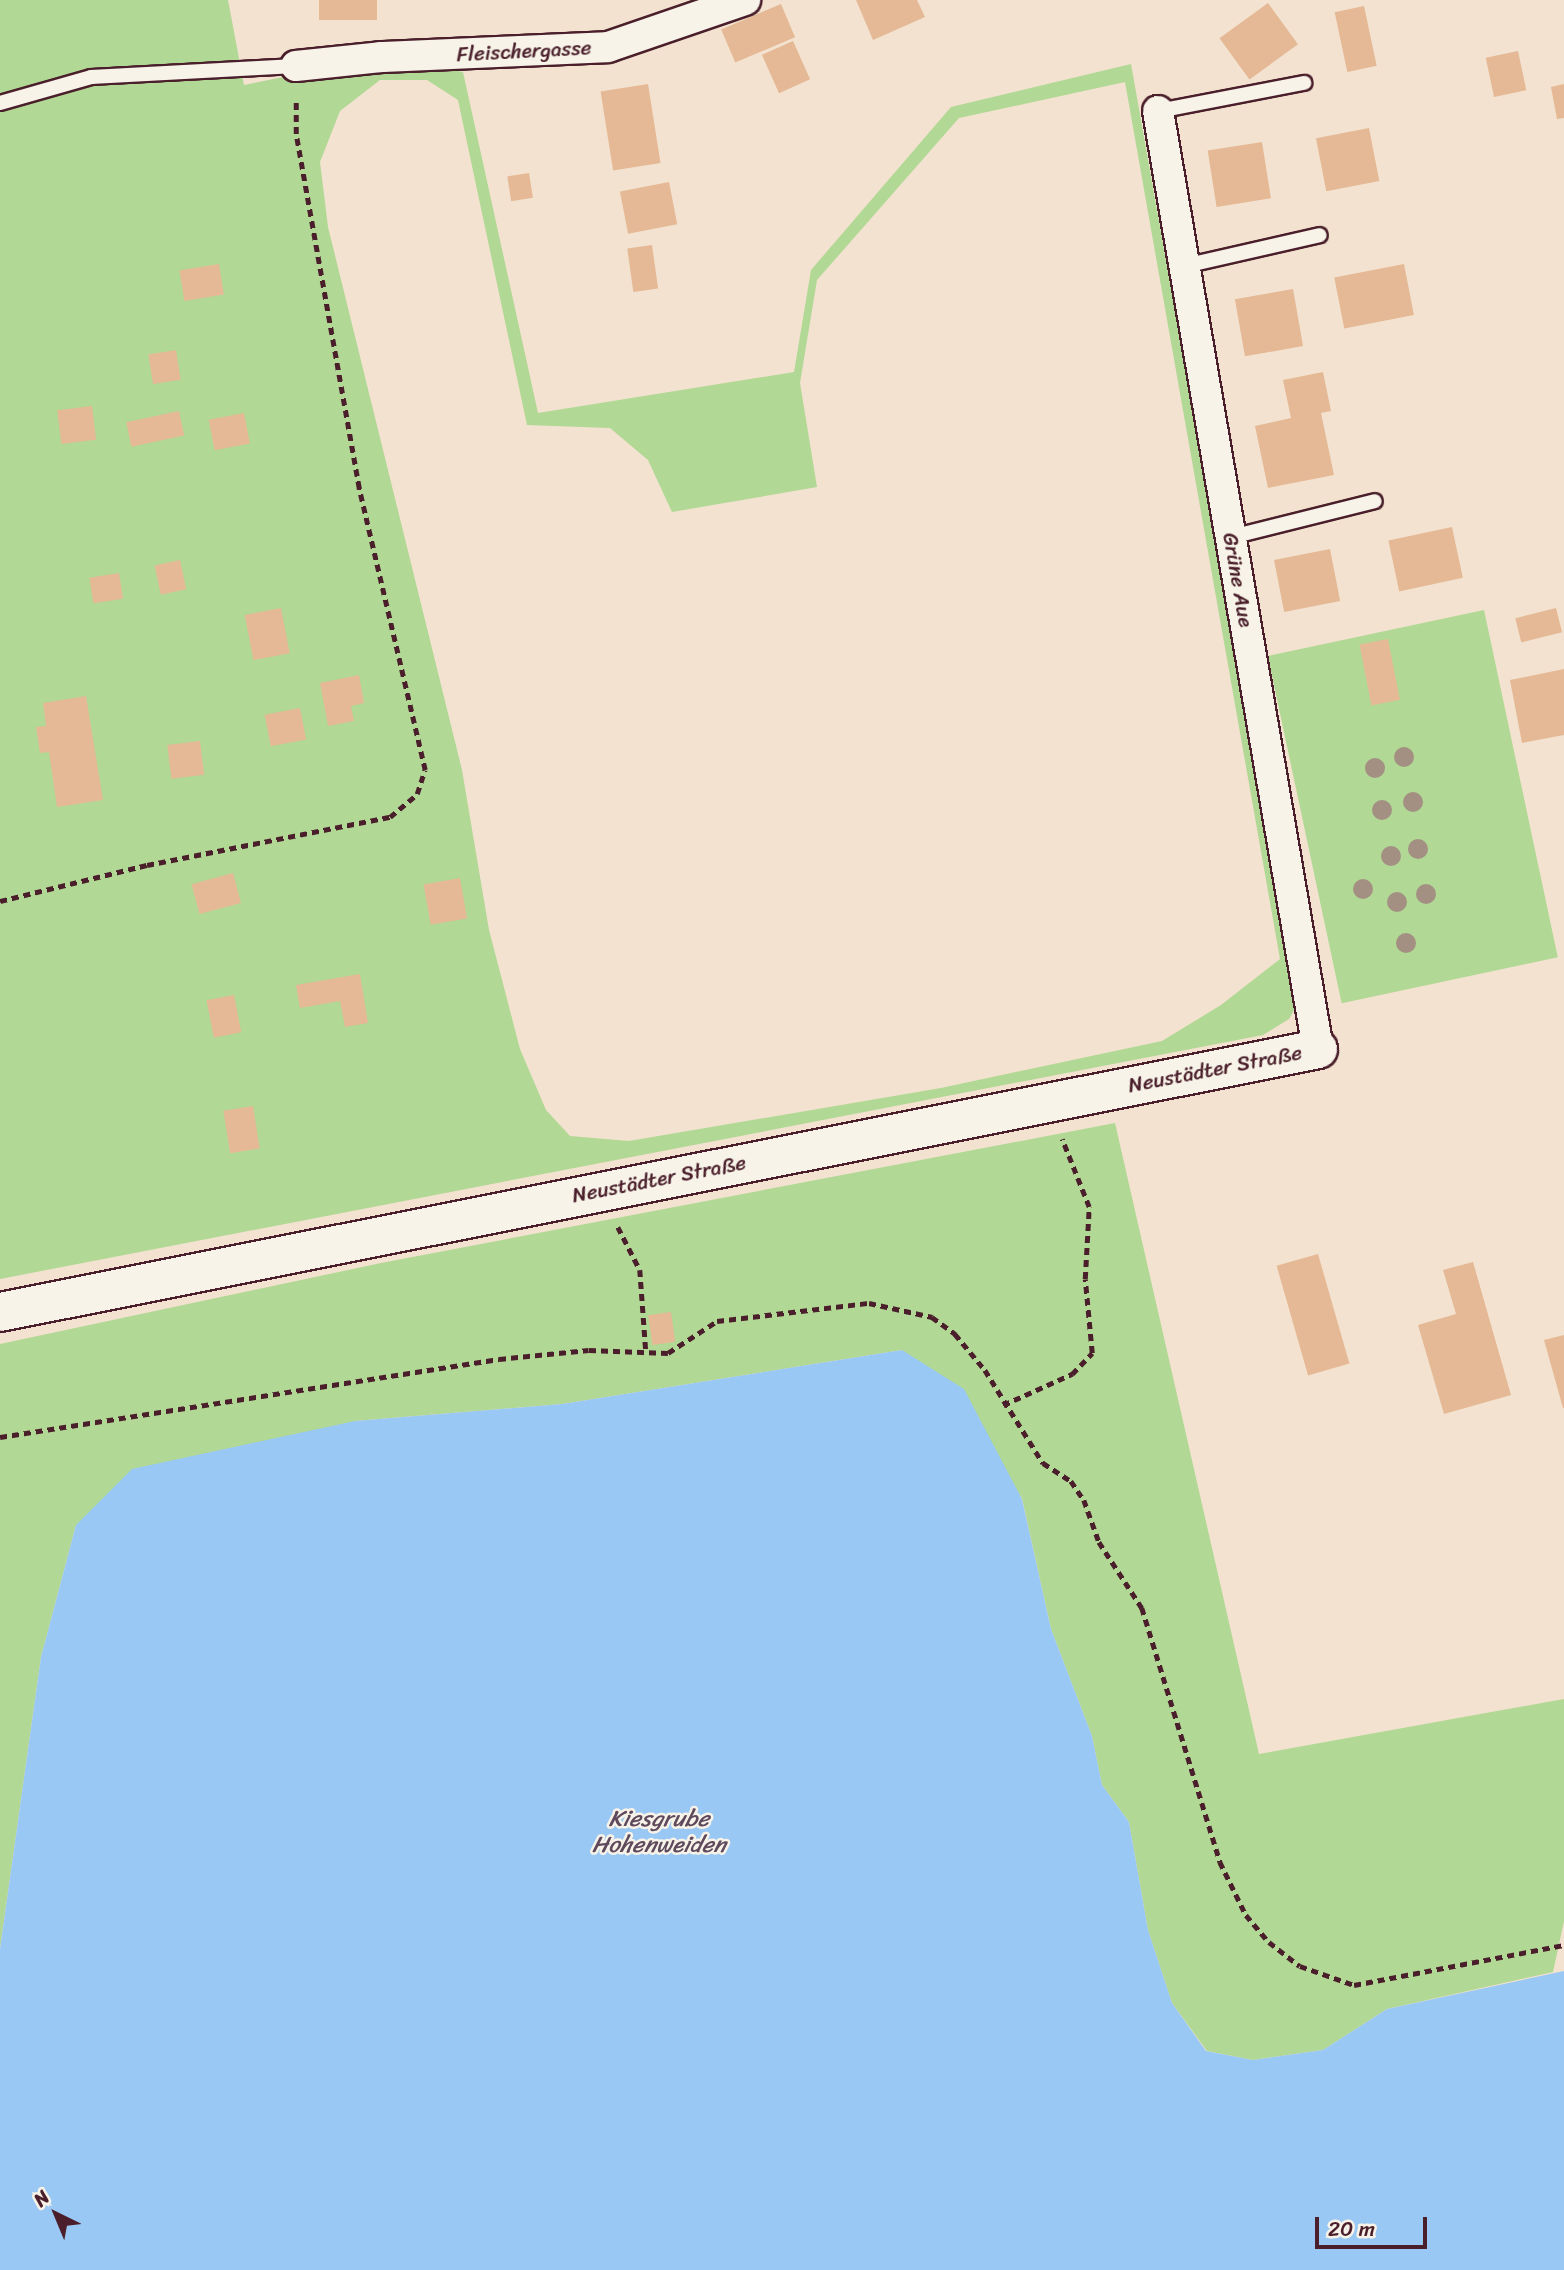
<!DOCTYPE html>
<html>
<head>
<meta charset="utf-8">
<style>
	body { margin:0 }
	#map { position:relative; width:1564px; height:2270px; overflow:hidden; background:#f2e2cf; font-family:Sriracha,sans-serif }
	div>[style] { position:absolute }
	.green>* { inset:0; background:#b1d894; transform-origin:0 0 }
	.water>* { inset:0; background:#9ac8f4 }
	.building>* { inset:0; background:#e5b995; transform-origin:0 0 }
	.path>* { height:4.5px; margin-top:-2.25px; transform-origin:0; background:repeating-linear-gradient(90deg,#4a1f2b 0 7px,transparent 0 12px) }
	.roads { filter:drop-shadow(2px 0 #4a1f2b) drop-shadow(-2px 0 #4a1f2b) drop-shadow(0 2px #4a1f2b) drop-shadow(0 -2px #4a1f2b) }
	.lane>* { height:14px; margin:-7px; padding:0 7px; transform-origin:7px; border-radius:7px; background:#f7f3e8 }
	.street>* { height:30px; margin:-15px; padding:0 15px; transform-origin:15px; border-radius:15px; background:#f7f3e8 }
	.secondary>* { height:38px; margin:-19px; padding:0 19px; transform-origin:19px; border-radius:19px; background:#f7f3e8 }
	.trees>* { width:20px; height:20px; margin:-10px; border-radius:50%; background:#a49083 }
	span { translate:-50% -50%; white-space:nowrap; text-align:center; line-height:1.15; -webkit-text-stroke:5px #f7f3e8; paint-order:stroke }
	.street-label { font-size:21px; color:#4a1f2b }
	.water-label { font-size:23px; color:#5e495d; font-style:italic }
	.north { position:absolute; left:21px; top:2179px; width:70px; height:70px; -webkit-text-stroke:5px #f7f3e8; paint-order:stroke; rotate:317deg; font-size:19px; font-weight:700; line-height:28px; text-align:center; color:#4a1f2b }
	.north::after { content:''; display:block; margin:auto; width:24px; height:32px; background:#4a1f2b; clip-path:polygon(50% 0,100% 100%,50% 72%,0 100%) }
	.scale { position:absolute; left:1315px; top:2217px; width:112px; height:32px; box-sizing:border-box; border:4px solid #4a1f2b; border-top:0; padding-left:9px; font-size:21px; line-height:24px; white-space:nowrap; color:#4a1f2b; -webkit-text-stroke:5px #f7f3e8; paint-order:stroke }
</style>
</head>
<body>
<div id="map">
	<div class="green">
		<i style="clip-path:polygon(evenodd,0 0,228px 0,244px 85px,381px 57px,463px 72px,538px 413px,794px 372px,811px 270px,951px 107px,1131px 64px,1298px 1003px,1289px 1019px,1263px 1035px,0 1279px,0 0,380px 80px,427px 80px,458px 100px,527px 425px,610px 428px,648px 460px,672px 512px,817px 487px,800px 383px,817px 280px,959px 118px,1125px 82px,1280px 959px,1221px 1005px,1162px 1041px,941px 1088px,629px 1141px,570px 1136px,546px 1110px,520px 1049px,489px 930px,462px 770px,328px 227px,320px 162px,340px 111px,380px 80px)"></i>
		<i style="left:1484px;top:610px;width:355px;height:221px;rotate:78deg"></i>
		<i style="clip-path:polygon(1115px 1123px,1259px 1754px,1564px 1699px,1564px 1921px,1553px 1972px,1387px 2009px,1323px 2050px,1253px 2060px,1207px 2051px,1172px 2003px,1148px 1930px,1129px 1822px,1102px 1785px,1092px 1736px,1051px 1629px,1022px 1498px,902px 1350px,562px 1404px,355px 1421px,76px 1525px,41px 1657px,0 1949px,0 1344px,381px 1263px)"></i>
	</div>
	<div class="water">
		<i style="clip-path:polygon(902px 1350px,964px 1389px,1022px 1499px,1051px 1629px,1092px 1736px,1102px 1785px,1129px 1822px,1148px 1930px,1172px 2003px,1206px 2051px,1253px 2060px,1323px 2050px,1387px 2009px,1564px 1971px,1564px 2270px,0 2270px,0 1949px,41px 1657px,76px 1525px,132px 1469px,355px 1421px,562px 1404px)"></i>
	</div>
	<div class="building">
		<i style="left:319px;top:0;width:58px;height:20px"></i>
		<i style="clip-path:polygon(856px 0,917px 0,925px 17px,873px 40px)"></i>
		<i style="left:1268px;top:3px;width:51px;height:60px;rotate:54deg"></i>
		<i style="left:781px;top:4px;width:36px;height:65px;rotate:67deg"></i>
		<i style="left:1364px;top:6px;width:61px;height:30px;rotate:78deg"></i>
		<i style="left:793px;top:41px;width:42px;height:34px;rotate:66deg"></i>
		<i style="left:1518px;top:51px;width:40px;height:33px;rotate:78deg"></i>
		<i style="left:648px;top:84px;width:80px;height:48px;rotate:81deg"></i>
		<i style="clip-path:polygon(1564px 84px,1564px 118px,1557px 119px,1551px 87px)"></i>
		<i style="left:1369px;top:128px;width:54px;height:54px;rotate:79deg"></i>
		<i style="left:1262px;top:142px;width:57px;height:55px;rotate:81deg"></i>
		<i style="left:529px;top:173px;width:25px;height:22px;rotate:81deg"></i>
		<i style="left:669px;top:182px;width:43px;height:50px;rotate:79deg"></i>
		<i style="left:652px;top:245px;width:44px;height:25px;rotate:82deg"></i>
		<i style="left:219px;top:264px;width:31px;height:40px;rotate:81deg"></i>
		<i style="left:1404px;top:264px;width:52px;height:71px;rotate:79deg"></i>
		<i style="left:1293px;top:289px;width:58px;height:59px;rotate:80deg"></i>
		<i style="left:176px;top:350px;width:30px;height:28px;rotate:81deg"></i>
		<i style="clip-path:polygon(1323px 372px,1331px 411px,1321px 413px,1334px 475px,1268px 488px,1255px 426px,1291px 418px,1283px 380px)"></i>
		<i style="left:92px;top:406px;width:34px;height:35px;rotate:83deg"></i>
		<i style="left:179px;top:411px;width:25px;height:54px;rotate:78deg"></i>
		<i style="left:244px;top:413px;width:31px;height:36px;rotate:79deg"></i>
		<i style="left:1452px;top:527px;width:52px;height:65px;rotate:78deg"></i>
		<i style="left:1330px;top:549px;width:53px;height:57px;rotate:79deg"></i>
		<i style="left:180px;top:560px;width:30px;height:26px;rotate:78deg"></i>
		<i style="left:119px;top:573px;width:26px;height:30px;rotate:81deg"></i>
		<i style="left:281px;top:608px;width:46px;height:37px;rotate:79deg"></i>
		<i style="left:1556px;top:608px;width:25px;height:42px;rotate:76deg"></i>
		<i style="left:1388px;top:639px;width:62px;height:29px;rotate:79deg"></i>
		<i style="clip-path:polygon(1564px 669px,1564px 735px,1522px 743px,1510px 680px)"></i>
		<i style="clip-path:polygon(359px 675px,364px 703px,351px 706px,354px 721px,328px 726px,320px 683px)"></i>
		<i style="clip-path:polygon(86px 696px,103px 800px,57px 807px,49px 752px,40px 753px,36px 727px,46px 726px,43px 703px)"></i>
		<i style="left:300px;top:708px;width:32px;height:36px;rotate:79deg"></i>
		<i style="left:200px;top:741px;width:34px;height:33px;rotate:83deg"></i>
		<i style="left:233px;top:873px;width:31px;height:43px;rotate:75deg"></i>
		<i style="left:460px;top:878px;width:41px;height:37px;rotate:80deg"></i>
		<i style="clip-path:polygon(360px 974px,368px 1023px,345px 1027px,340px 1001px,300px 1008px,296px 985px)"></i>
		<i style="left:234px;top:995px;width:38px;height:28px;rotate:79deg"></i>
		<i style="left:253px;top:1106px;width:43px;height:30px;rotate:81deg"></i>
		<i style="left:1318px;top:1254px;width:114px;height:43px;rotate:74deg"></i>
		<i style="clip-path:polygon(1473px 1262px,1511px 1395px,1444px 1414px,1418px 1325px,1456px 1314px,1443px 1270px)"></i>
		<i style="left:671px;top:1312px;width:30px;height:23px;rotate:82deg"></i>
		<i style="clip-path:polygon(1564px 1335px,1564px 1408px,1563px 1408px,1544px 1340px)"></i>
	</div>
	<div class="path">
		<i style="left:0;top:901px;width:151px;rotate:-13.8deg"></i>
		<i style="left:147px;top:865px;width:248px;rotate:-11.2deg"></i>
		<i style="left:390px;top:817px;width:35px;rotate:-40deg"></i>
		<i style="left:417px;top:794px;width:25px;rotate:-72deg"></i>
		<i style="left:425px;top:770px;width:290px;rotate:-103.2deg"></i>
		<i style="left:359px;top:488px;width:360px;rotate:-100.1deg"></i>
		<i style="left:296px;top:134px;width:35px;rotate:-90deg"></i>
		<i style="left:618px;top:1227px;width:48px;rotate:62.9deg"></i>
		<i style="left:640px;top:1270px;width:81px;rotate:85.8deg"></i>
		<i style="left:1003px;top:1405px;width:76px;rotate:-24.2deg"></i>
		<i style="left:1072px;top:1374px;width:29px;rotate:-46deg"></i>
		<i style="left:1092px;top:1353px;width:74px;rotate:-95.4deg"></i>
		<i style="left:1085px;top:1279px;width:72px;rotate:-86.8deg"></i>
		<i style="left:1089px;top:1207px;width:73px;rotate:-111.7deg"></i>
		<i style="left:0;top:1437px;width:505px;rotate:-8.88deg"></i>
		<i style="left:499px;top:1359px;width:90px;rotate:-5.7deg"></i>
		<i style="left:589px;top:1350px;width:79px;rotate:2.2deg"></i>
		<i style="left:668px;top:1353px;width:59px;rotate:-33.1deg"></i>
		<i style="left:717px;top:1321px;width:153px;rotate:-6.8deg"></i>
		<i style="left:869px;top:1303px;width:65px;rotate:12.5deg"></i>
		<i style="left:932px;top:1317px;width:29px;rotate:36deg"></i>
		<i style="left:955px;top:1334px;width:47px;rotate:50.2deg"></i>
		<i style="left:985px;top:1370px;width:110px;rotate:58.1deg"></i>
		<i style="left:1043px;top:1463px;width:33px;rotate:33deg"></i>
		<i style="left:1071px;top:1481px;width:23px;rotate:56deg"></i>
		<i style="left:1084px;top:1500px;width:45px;rotate:70.3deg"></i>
		<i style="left:1099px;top:1542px;width:79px;rotate:56.9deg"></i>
		<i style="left:1142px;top:1608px;width:266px;rotate:72.9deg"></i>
		<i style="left:1220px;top:1862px;width:59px;rotate:63.9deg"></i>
		<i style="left:1246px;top:1915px;width:35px;rotate:50deg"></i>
		<i style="left:1269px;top:1942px;width:39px;rotate:38deg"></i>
		<i style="left:1300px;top:1966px;width:57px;rotate:19.4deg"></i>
		<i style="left:1354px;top:1985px;width:214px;rotate:-10.8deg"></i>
	</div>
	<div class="roads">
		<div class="lane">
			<i style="left:0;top:103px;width:95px;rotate:-15.9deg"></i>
			<i style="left:91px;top:77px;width:205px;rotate:-3.1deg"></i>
			<i style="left:1158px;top:111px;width:149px;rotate:-10.9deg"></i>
			<i style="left:1184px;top:266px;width:139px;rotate:-12.8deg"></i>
			<i style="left:1231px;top:537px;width:148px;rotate:-14deg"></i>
		</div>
		<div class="street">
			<i style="left:296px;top:66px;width:85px;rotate:-6deg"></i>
			<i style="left:381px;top:57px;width:227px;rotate:-2.5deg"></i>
			<i style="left:608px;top:47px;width:145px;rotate:-18.9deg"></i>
			<i style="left:1158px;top:111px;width:952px;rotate:80.32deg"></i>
		</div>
		<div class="secondary">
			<i style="left:0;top:1312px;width:1344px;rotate:-11.28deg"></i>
		</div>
	</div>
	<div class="trees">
		<i style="left:1404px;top:757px"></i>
		<i style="left:1375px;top:768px"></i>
		<i style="left:1413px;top:802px"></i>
		<i style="left:1382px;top:810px"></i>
		<i style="left:1418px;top:849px"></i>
		<i style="left:1391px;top:856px"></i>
		<i style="left:1363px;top:889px"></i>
		<i style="left:1426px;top:894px"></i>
		<i style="left:1397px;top:902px"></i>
		<i style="left:1406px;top:943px"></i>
	</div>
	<div class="street-label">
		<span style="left:524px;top:51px;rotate:-3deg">Fleischergasse</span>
		<span style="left:1238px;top:580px;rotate:80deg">Grüne Aue</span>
		<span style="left:1215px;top:1069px;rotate:-11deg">Neustädter Straße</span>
		<span style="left:659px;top:1179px;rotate:-11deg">Neustädter Straße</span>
	</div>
	<div class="water-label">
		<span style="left:659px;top:1832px">Kiesgrube<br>Hohenweiden</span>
	</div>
	<div class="north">N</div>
	<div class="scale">20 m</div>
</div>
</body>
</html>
